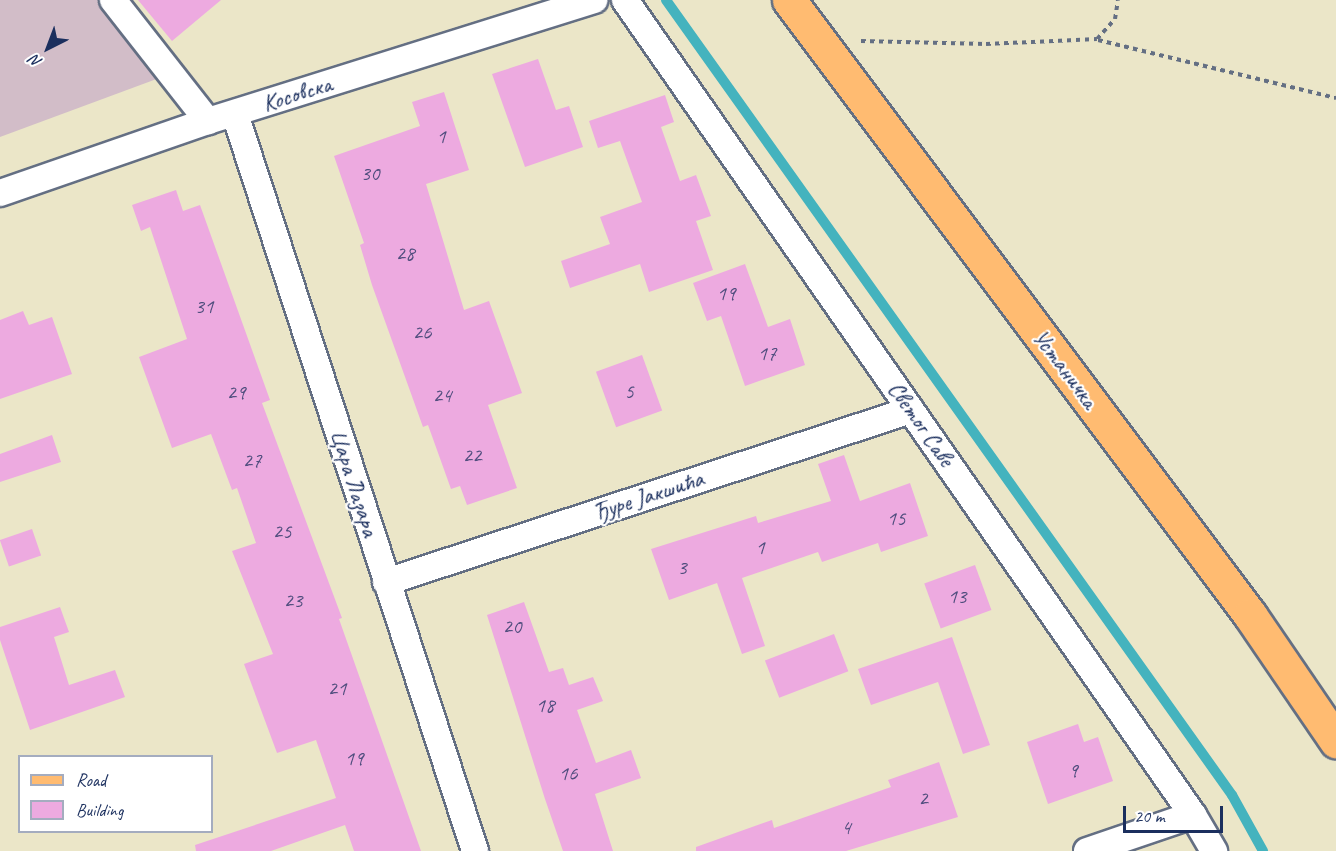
<!DOCTYPE html>
<html>
<head>
<meta charset="utf-8">
<style>
	body { margin:0 }
	#map { position:relative; width:1336px; height:851px; overflow:hidden; background:#ebe6c8; font-family:Caveat,sans-serif }
	div>[style] { position:absolute }
	.industrial>* { inset:0; background:#d2bdc8 }
	.stream>* { height:10px; margin:-5px; padding:0 5px; transform-origin:5px; border-radius:5px; background:#44b3be }
	.building>* { inset:0; background:#edaae0; transform-origin:0 0 }
	.path>* { height:4px; margin-top:-2px; transform-origin:0; background:repeating-linear-gradient(90deg,#646f83 0 4.5px,transparent 0 9px) }
	.roads { filter:drop-shadow(2px 0 #646f83) drop-shadow(-2px 0 #646f83) drop-shadow(0 2px #646f83) drop-shadow(0 -2px #646f83) }
	.minor>* { height:26px; margin:-13px; padding:0 13px; transform-origin:13px; border-radius:13px; background:#fff }
	.primary>* { height:33px; margin:-16.5px; padding:0 16.5px; transform-origin:16.5px; border-radius:16.5px; background:#ffbb71 }
	span { translate:-50% -50%; white-space:nowrap; text-align:center; line-height:1.15; -webkit-text-stroke:4.5px #fff; paint-order:stroke }
	.number-label { font-size:21px; color:#504e7e }
	.number-label span { -webkit-text-stroke-width:0 }
	.street-label { font-size:24px; color:#1b2f5e }
	.legend { position:absolute; left:18px; top:755px; width:195px; height:78px; box-sizing:border-box; background:#fff; border:2px solid #a4acbf; margin:0; padding:8px 10px; list-style:none; font-size:18px; color:#1b2f5e }
	.legend li { display:flex; align-items:center; gap:12px; height:30px }
	.legend b { width:30px; border:2px solid #a4acbf }
	.north { position:absolute; left:18px; top:18px; width:60px; height:60px; -webkit-text-stroke:4px #fff; paint-order:stroke; rotate:222deg; font-size:16px; font-weight:700; line-height:24px; text-align:center; color:#1b2f5e }
	.north::after { content:''; display:block; margin:auto; width:21px; height:27px; background:#1b2f5e; clip-path:polygon(50% 0,100% 100%,50% 72%,0 100%) }
	.scale { position:absolute; left:1123px; top:806px; width:100px; height:27px; box-sizing:border-box; border:3px solid #1b2f5e; border-top:0; padding-left:8px; font-size:18px; line-height:21px; white-space:nowrap; color:#1b2f5e; -webkit-text-stroke:4px #fff; paint-order:stroke }
</style>
</head>
<body>
<div id="map">
	<div class="industrial">
		<i style="clip-path:polygon(0 0,100px 0,162px 77px,0 137px)"></i>
	</div>
	<div class="stream">
		<i style="left:666px;top:0;width:976px;rotate:54.55deg"></i>
		<i style="left:1232px;top:795px;width:64px;rotate:61deg"></i>
	</div>
	<div class="building">
		<i style="clip-path:polygon(138px 0,221px 0,172px 41px)"></i>
		<i style="clip-path:polygon(538px 59px,556px 110px,569px 106px,583px 147px,525px 167px,492px 74px)"></i>
		<i style="clip-path:polygon(444px 92px,469px 170px,426px 184px,464px 310px,489px 301px,522px 393px,488px 405px,517px 488px,467px 505px,460px 486px,451px 489px,428px 425px,423px 427px,372px 285px,360px 245px,364px 243px,334px 156px,420px 126px,412px 102px)"></i>
		<i style="clip-path:polygon(665px 95px,674px 122px,661px 127px,680px 181px,696px 175px,711px 216px,696px 221px,713px 270px,649px 292px,640px 264px,570px 288px,561px 261px,610px 244px,600px 217px,642px 202px,620px 141px,598px 148px,589px 121px)"></i>
		<i style="clip-path:polygon(176px 190px,183px 211px,200px 205px,270px 400px,262px 403px,342px 618px,339px 619px,421px 851px,354px 851px,345px 825px,271px 851px,196px 851px,195px 845px,336px 798px,316px 740px,277px 753px,244px 664px,273px 654px,232px 551px,256px 543px,237px 488px,232px 490px,211px 434px,172px 448px,139px 357px,187px 339px,150px 227px,141px 231px,132px 205px)"></i>
		<i style="clip-path:polygon(745px 264px,768px 327px,790px 319px,805px 365px,745px 386px,721px 316px,707px 321px,693px 283px)"></i>
		<i style="clip-path:polygon(23px 311px,29px 325px,52px 317px,72px 374px,0 399px,0 320px)"></i>
		<i style="left:642px;top:355px;width:59px;height:49px;rotate:70deg"></i>
		<i style="clip-path:polygon(52px 435px,61px 462px,0 482px,0 454px)"></i>
		<i style="clip-path:polygon(844px 455px,860px 501px,910px 483px,928px 536px,881px 552px,878px 543px,822px 562px,818px 552px,742px 578px,765px 646px,742px 654px,717px 583px,669px 600px,651px 549px,756px 516px,758px 523px,831px 501px,818px 464px)"></i>
		<i style="left:32px;top:529px;width:28px;height:34px;rotate:71deg"></i>
		<i style="left:975px;top:565px;width:48px;height:54px;rotate:70deg"></i>
		<i style="clip-path:polygon(524px 602px,549px 672px,563px 668px,569px 685px,593px 677px,603px 701px,577px 710px,596px 763px,631px 750px,641px 778px,595px 794px,613px 851px,563px 851px,545px 799px,487px 615px)"></i>
		<i style="clip-path:polygon(60px 607px,69px 632px,54px 637px,69px 685px,115px 670px,125px 697px,30px 730px,0 640px,0 627px)"></i>
		<i style="left:834px;top:634px;width:40px;height:74px;rotate:69deg"></i>
		<i style="clip-path:polygon(952px 637px,990px 745px,963px 754px,938px 682px,871px 705px,858px 669px)"></i>
		<i style="clip-path:polygon(1078px 724px,1084px 742px,1098px 737px,1113px 781px,1048px 804px,1027px 742px)"></i>
		<i style="clip-path:polygon(939px 762px,958px 817px,846px 851px,696px 851px,696px 847px,772px 820px,774px 828px,891px 787px,888px 780px)"></i>
	</div>
	<div class="path">
		<i style="left:1098px;top:40px;width:245px;rotate:13.7deg"></i>
		<i style="left:861px;top:41px;width:125px;rotate:1.4deg"></i>
		<i style="left:986px;top:44px;width:111px;rotate:-2.6deg"></i>
		<i style="left:1097px;top:39px;width:27px;rotate:-48deg"></i>
		<i style="left:1115px;top:19px;width:19px;rotate:-81deg"></i>
	</div>
	<div class="roads">
		<div class="minor">
			<i style="left:113px;top:0;width:154px;rotate:51.9deg"></i>
			<i style="left:625px;top:0;width:993px;rotate:55.13deg"></i>
			<i style="left:1193px;top:815px;width:42px;rotate:59.7deg"></i>
			<i style="left:235px;top:114px;width:775px;rotate:71.96deg"></i>
			<i style="left:0;top:193px;width:220px;rotate:-19.1deg"></i>
			<i style="left:208px;top:121px;width:405px;rotate:-17.4deg"></i>
			<i style="left:386px;top:582px;width:552px;rotate:-18.14deg"></i>
			<i style="left:1087px;top:851px;width:112px;rotate:-18.8deg"></i>
		</div>
		<div class="primary">
			<i style="left:789px;top:0;width:769px;rotate:53.15deg"></i>
			<i style="left:1250px;top:615px;width:153px;rotate:55.7deg"></i>
		</div>
	</div>
	<div class="number-label">
		<span style="left:441px;top:136px">1</span>
		<span style="left:370px;top:173px">30</span>
		<span style="left:405px;top:253px">28</span>
		<span style="left:726px;top:293px">19</span>
		<span style="left:204px;top:306px">31</span>
		<span style="left:422px;top:332px">26</span>
		<span style="left:767px;top:353px">17</span>
		<span style="left:629px;top:391px">5</span>
		<span style="left:236px;top:392px">29</span>
		<span style="left:442px;top:395px">24</span>
		<span style="left:472px;top:455px">22</span>
		<span style="left:252px;top:460px">27</span>
		<span style="left:896px;top:518px">15</span>
		<span style="left:282px;top:531px">25</span>
		<span style="left:760px;top:547px">1</span>
		<span style="left:682px;top:567px">3</span>
		<span style="left:957px;top:596px">13</span>
		<span style="left:293px;top:600px">23</span>
		<span style="left:512px;top:626px">20</span>
		<span style="left:337px;top:688px">21</span>
		<span style="left:545px;top:705px">18</span>
		<span style="left:354px;top:758px">19</span>
		<span style="left:1073px;top:770px">9</span>
		<span style="left:568px;top:773px">16</span>
		<span style="left:923px;top:798px">2</span>
		<span style="left:846px;top:827px">4</span>
	</div>
	<div class="street-label">
		<span style="left:297px;top:94px;rotate:-18deg">Косовска</span>
		<span style="left:1065px;top:369px;rotate:53deg">Устаничка</span>
		<span style="left:921px;top:424px;rotate:55deg">Светог Саве</span>
		<span style="left:354px;top:483px;rotate:72deg">Цара Лазара</span>
		<span style="left:648px;top:496px;rotate:-18deg">Ђуре Јакшића</span>
	</div>
	<ul class="legend">
	<li><b style="height:8px;background:#ffbb71"></b>Road</li>
	<li><b style="height:16px;background:#edaae0"></b>Building</li>
	</ul>
	<div class="north">N</div>
	<div class="scale">20 m</div>
</div>
</body>
</html>
